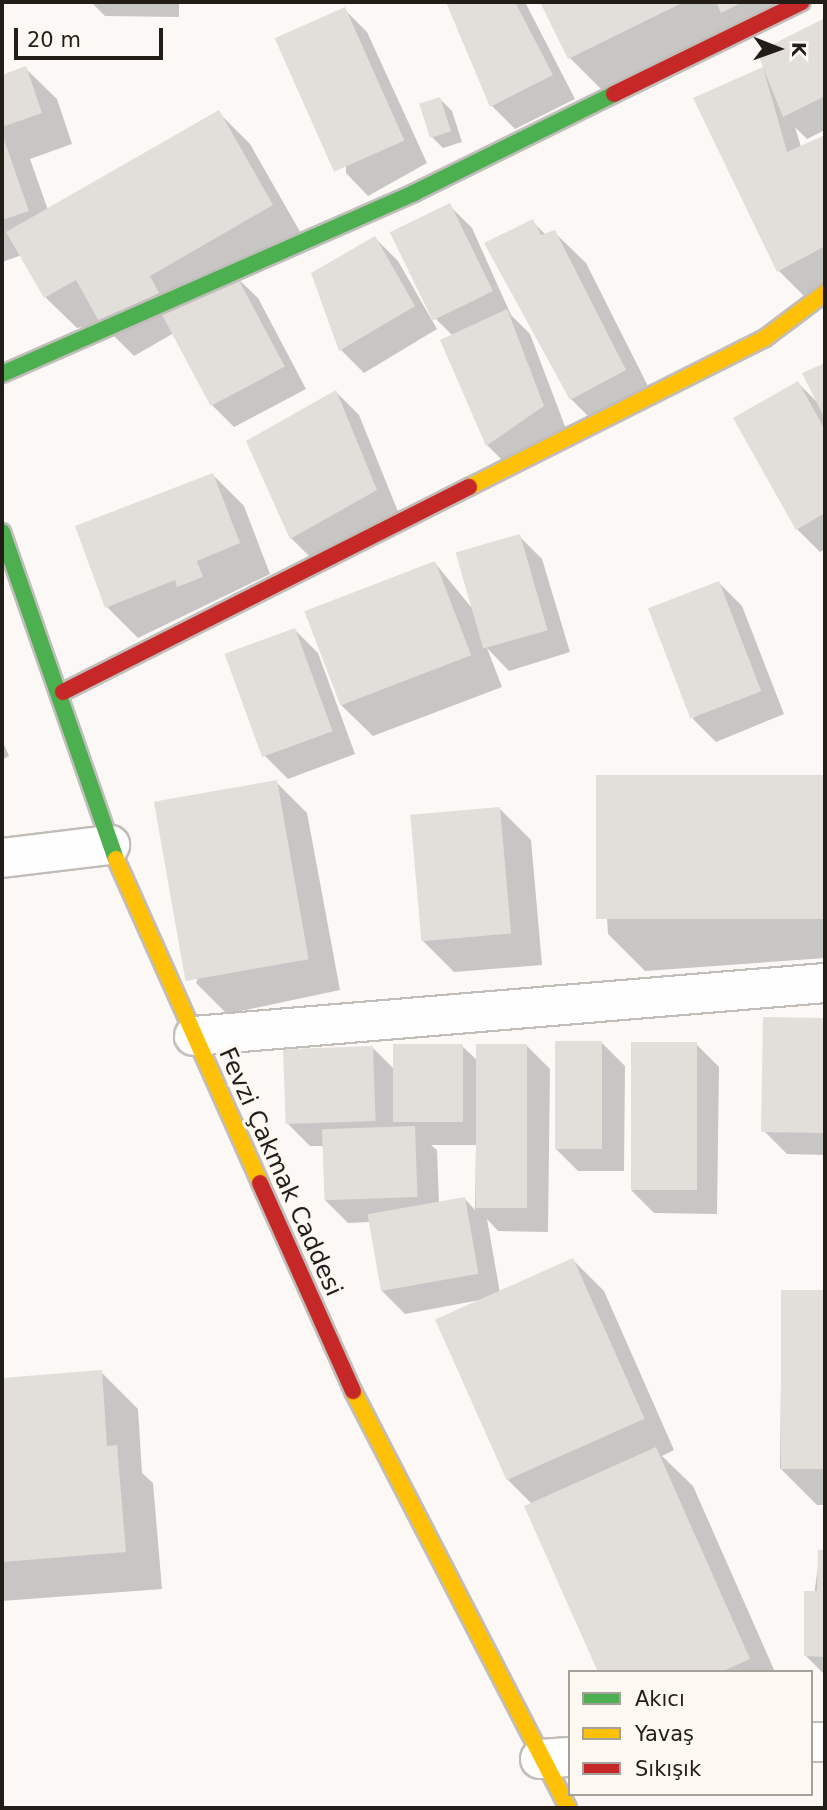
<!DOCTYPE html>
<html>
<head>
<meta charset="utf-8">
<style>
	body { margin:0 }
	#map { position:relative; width:827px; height:1810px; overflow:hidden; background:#fbf8f5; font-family:"DejaVu Sans",sans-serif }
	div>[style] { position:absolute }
	.shadow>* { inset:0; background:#0003 }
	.building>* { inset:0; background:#e2deda; transform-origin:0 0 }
	.roads { filter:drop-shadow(2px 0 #c1bdb9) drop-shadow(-2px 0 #c1bdb9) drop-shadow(0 2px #c1bdb9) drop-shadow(0 -2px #c1bdb9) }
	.street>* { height:38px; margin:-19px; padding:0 19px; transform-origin:19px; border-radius:19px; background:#fefefe }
	.fast>* { height:16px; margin:-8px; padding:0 8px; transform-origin:8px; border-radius:8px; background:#4caf50 }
	.slow>* { height:16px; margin:-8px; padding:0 8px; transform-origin:8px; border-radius:8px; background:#ffc107 }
	.jam>* { height:16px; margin:-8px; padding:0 8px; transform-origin:8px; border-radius:8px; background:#c62828 }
	span { translate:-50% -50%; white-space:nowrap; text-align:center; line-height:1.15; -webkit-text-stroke:6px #fef8f2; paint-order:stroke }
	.street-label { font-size:24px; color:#221d17 }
	.frame { position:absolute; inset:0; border:4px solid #221d17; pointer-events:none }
	.legend { position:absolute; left:568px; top:1670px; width:245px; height:126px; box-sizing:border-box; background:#fef8f2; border:2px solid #a6a09a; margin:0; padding:9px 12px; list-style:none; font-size:21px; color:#221d17 }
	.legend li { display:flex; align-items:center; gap:14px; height:35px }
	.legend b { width:35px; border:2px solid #a6a09a }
	.north { position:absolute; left:743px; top:14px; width:70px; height:70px; -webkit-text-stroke:5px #fef8f2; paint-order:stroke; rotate:91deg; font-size:19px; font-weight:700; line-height:28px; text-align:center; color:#221d17 }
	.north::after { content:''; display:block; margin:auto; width:24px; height:32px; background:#221d17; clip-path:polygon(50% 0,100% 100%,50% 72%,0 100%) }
	.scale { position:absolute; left:14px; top:28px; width:149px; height:32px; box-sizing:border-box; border:4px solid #221d17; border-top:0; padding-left:9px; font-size:21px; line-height:24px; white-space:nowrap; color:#221d17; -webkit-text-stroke:5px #fef8f2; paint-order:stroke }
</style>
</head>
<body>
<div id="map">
	<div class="shadow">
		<i style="clip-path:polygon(91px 2px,179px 2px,179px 17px,105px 16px)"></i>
		<i style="clip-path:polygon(448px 2px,525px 2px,575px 99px,515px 129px,492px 106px)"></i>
		<i style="clip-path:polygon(542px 2px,809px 2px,601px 89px,570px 58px)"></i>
		<i style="clip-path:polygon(344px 9px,367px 32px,427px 163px,368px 196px,346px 173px)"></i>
		<i style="clip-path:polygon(825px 20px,825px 130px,807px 139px,795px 127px,801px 147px,825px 136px,825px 294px,810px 302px,779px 271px,695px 99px,765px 68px,759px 53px)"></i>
		<i style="clip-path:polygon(25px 68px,57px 99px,72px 144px,30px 159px,48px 210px,219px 113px,250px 144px,303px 237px,235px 276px,258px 298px,306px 389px,234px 427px,211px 404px,174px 333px,134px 356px,102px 324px,77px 328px,45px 297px,22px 255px,2px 262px,2px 77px)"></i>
		<i style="clip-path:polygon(440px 99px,452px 111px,462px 142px,443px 148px,431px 136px)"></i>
		<i style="clip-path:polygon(449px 205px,472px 228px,511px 315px,530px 334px,566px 429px,510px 468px,487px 445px,442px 341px,453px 336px,434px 317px)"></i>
		<i style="clip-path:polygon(532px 221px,546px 235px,554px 232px,586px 263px,656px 402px,602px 430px,571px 399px)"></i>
		<i style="clip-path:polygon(375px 238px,398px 261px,437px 329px,364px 373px,341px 350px,313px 274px)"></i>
		<i style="clip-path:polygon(825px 365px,825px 549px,820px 552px,797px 529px,798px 383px,819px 404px,804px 374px)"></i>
		<i style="clip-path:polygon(336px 392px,359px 415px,399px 514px,314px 561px,291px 538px)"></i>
		<i style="clip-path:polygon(213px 475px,244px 506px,270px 574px,138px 638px,107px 607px)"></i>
		<i style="clip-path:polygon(519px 536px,542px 559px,570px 652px,509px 671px,487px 648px,502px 687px,373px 736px,341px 705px,435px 563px,471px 607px)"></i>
		<i style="clip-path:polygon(719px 583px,742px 606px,784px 714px,716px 742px,693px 719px)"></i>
		<i style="clip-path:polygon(295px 630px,318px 653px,355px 754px,288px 779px,265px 756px,228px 655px)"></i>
		<i style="clip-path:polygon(2px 740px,9px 756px,2px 760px)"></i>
		<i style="clip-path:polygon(825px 777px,825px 958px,645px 971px,608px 934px,599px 793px)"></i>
		<i style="clip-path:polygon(276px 782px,307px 813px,340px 990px,227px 1014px,196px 983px)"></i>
		<i style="clip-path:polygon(500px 809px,531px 840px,542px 965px,454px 972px,423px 941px)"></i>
		<i style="clip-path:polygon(765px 1019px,825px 1019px,825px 1155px,787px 1154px,764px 1131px)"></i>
		<i style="clip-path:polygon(602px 1043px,625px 1066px,624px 1171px,578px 1171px,555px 1148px)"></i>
		<i style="clip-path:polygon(696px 1044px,719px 1067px,717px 1214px,654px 1213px,631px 1190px)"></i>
		<i style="clip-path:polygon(evenodd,462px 1046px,478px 1061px,527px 1046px,550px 1069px,548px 1232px,498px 1231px,487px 1219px,500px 1293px,573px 1260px,604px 1291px,674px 1450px,662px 1456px,693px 1486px,775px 1672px,600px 1672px,532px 1504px,508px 1480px,480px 1300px,405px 1314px,382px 1291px,370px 1222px,348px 1223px,325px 1200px,324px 1146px,310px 1146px,287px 1123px,373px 1048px,394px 1069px,462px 1046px,431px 1145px,476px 1145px,475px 1210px,464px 1198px,439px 1203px,437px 1150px,431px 1145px)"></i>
		<i style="clip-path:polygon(782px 1291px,825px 1294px,825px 1505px,817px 1505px,780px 1468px)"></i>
		<i style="clip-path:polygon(101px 1372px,138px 1409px,142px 1473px,153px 1483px,162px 1589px,2px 1601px,2px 1380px)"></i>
		<i style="clip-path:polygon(820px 1551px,825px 1551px,825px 1675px,806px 1656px)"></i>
	</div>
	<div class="building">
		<i style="clip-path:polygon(446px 2px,515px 2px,553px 75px,490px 107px)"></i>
		<i style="clip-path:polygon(540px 2px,684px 2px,568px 59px)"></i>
		<i style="clip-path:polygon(716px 2px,743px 2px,721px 13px)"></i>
		<i style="left:345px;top:7px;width:146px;height:77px;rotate:66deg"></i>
		<i style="clip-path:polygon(825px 18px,825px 96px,783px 117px,763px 67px,787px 152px,825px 135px,825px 246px,777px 272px,693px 98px,763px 67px,757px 52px)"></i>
		<i style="clip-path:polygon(26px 66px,42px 113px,2px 127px,2px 75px)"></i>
		<i style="left:440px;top:97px;width:36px;height:22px;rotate:72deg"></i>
		<i style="clip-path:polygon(219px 110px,273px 205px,150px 276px,159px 293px,101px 325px,76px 280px,44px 298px,6px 232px)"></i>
		<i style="clip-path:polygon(2px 134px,29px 211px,2px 220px)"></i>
		<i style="left:450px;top:203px;width:98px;height:67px;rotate:64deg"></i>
		<i style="clip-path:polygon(533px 219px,541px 235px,555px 230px,626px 370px,570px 400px,484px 243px)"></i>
		<i style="clip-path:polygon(375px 236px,415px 306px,339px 351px,311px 273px)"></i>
		<i style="left:235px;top:273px;width:106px;height:84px;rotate:62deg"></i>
		<i style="clip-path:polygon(507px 309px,544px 406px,486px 446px,440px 340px)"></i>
		<i style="clip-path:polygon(825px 363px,825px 419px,802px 373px)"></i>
		<i style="clip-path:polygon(798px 381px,825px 430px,825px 513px,796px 530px,733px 418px)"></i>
		<i style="clip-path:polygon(336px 390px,377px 490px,290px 539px,246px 441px)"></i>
		<i style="clip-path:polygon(213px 473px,240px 543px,197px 561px,203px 577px,177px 587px,175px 580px,105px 608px,75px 526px)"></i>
		<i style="left:520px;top:534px;width:100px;height:67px;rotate:74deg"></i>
		<i style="left:435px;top:561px;width:101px;height:140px;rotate:69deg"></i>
		<i style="left:719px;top:581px;width:118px;height:76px;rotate:69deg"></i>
		<i style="left:295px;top:628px;width:110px;height:75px;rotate:70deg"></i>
		<i style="left:825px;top:775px;width:144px;height:229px;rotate:90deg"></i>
		<i style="left:277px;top:780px;width:182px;height:125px;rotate:80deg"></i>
		<i style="left:500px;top:807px;width:127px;height:90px;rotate:85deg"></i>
		<i style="left:763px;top:1017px;width:62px;height:115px;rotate:1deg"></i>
		<i style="left:555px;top:1041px;width:47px;height:108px"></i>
		<i style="left:631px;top:1042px;width:66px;height:148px"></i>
		<i style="left:393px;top:1044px;width:70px;height:78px"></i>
		<i style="left:476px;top:1044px;width:51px;height:164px"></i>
		<i style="left:373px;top:1046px;width:75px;height:90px;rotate:88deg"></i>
		<i style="left:415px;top:1126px;width:71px;height:93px;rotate:88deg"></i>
		<i style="left:465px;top:1197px;width:78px;height:99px;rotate:80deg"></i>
		<i style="left:573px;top:1258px;width:176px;height:151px;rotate:66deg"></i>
		<i style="left:781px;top:1290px;width:44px;height:179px"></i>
		<i style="clip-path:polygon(102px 1370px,107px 1446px,117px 1445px,126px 1552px,2px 1562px,2px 1378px)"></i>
		<i style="clip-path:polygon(656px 1447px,750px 1659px,721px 1672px,598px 1672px,524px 1506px)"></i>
		<i style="clip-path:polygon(825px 1549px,825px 1657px,804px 1656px,804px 1591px,817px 1591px,818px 1550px)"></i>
	</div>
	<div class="roads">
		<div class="street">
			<i style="left:2px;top:858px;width:109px;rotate:-6.9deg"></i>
			<i style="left:194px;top:1036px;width:633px;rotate:-4.8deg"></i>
			<i style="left:811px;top:1742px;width:14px"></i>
			<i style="left:540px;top:1759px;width:30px;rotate:-4deg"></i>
		</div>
		<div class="fast">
			<i style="left:2px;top:374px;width:450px;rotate:-23.7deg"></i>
			<i style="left:414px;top:193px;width:223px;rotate:-26.3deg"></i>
			<i style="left:2px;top:532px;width:346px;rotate:70.8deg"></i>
		</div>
		<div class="slow">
			<i style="left:469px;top:487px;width:331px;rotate:-26.7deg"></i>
			<i style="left:765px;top:338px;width:75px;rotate:-36.9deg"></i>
			<i style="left:116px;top:859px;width:355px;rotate:66deg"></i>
			<i style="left:353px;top:1391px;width:469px;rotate:62.7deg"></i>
		</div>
		<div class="jam">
			<i style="left:614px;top:94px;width:209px;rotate:-26.1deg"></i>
			<i style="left:63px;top:692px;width:455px;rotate:-26.8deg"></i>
			<i style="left:260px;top:1183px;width:228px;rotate:65.9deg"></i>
		</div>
	</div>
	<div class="street-label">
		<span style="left:280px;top:1172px;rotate:66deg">Fevzi Çakmak Caddesi</span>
	</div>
	<div class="frame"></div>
	<ul class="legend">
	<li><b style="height:9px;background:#4caf50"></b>Akıcı</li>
	<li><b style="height:9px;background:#ffc107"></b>Yavaş</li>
	<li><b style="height:9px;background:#c62828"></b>Sıkışık</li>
	</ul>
	<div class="north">K</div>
	<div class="scale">20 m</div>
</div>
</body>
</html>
